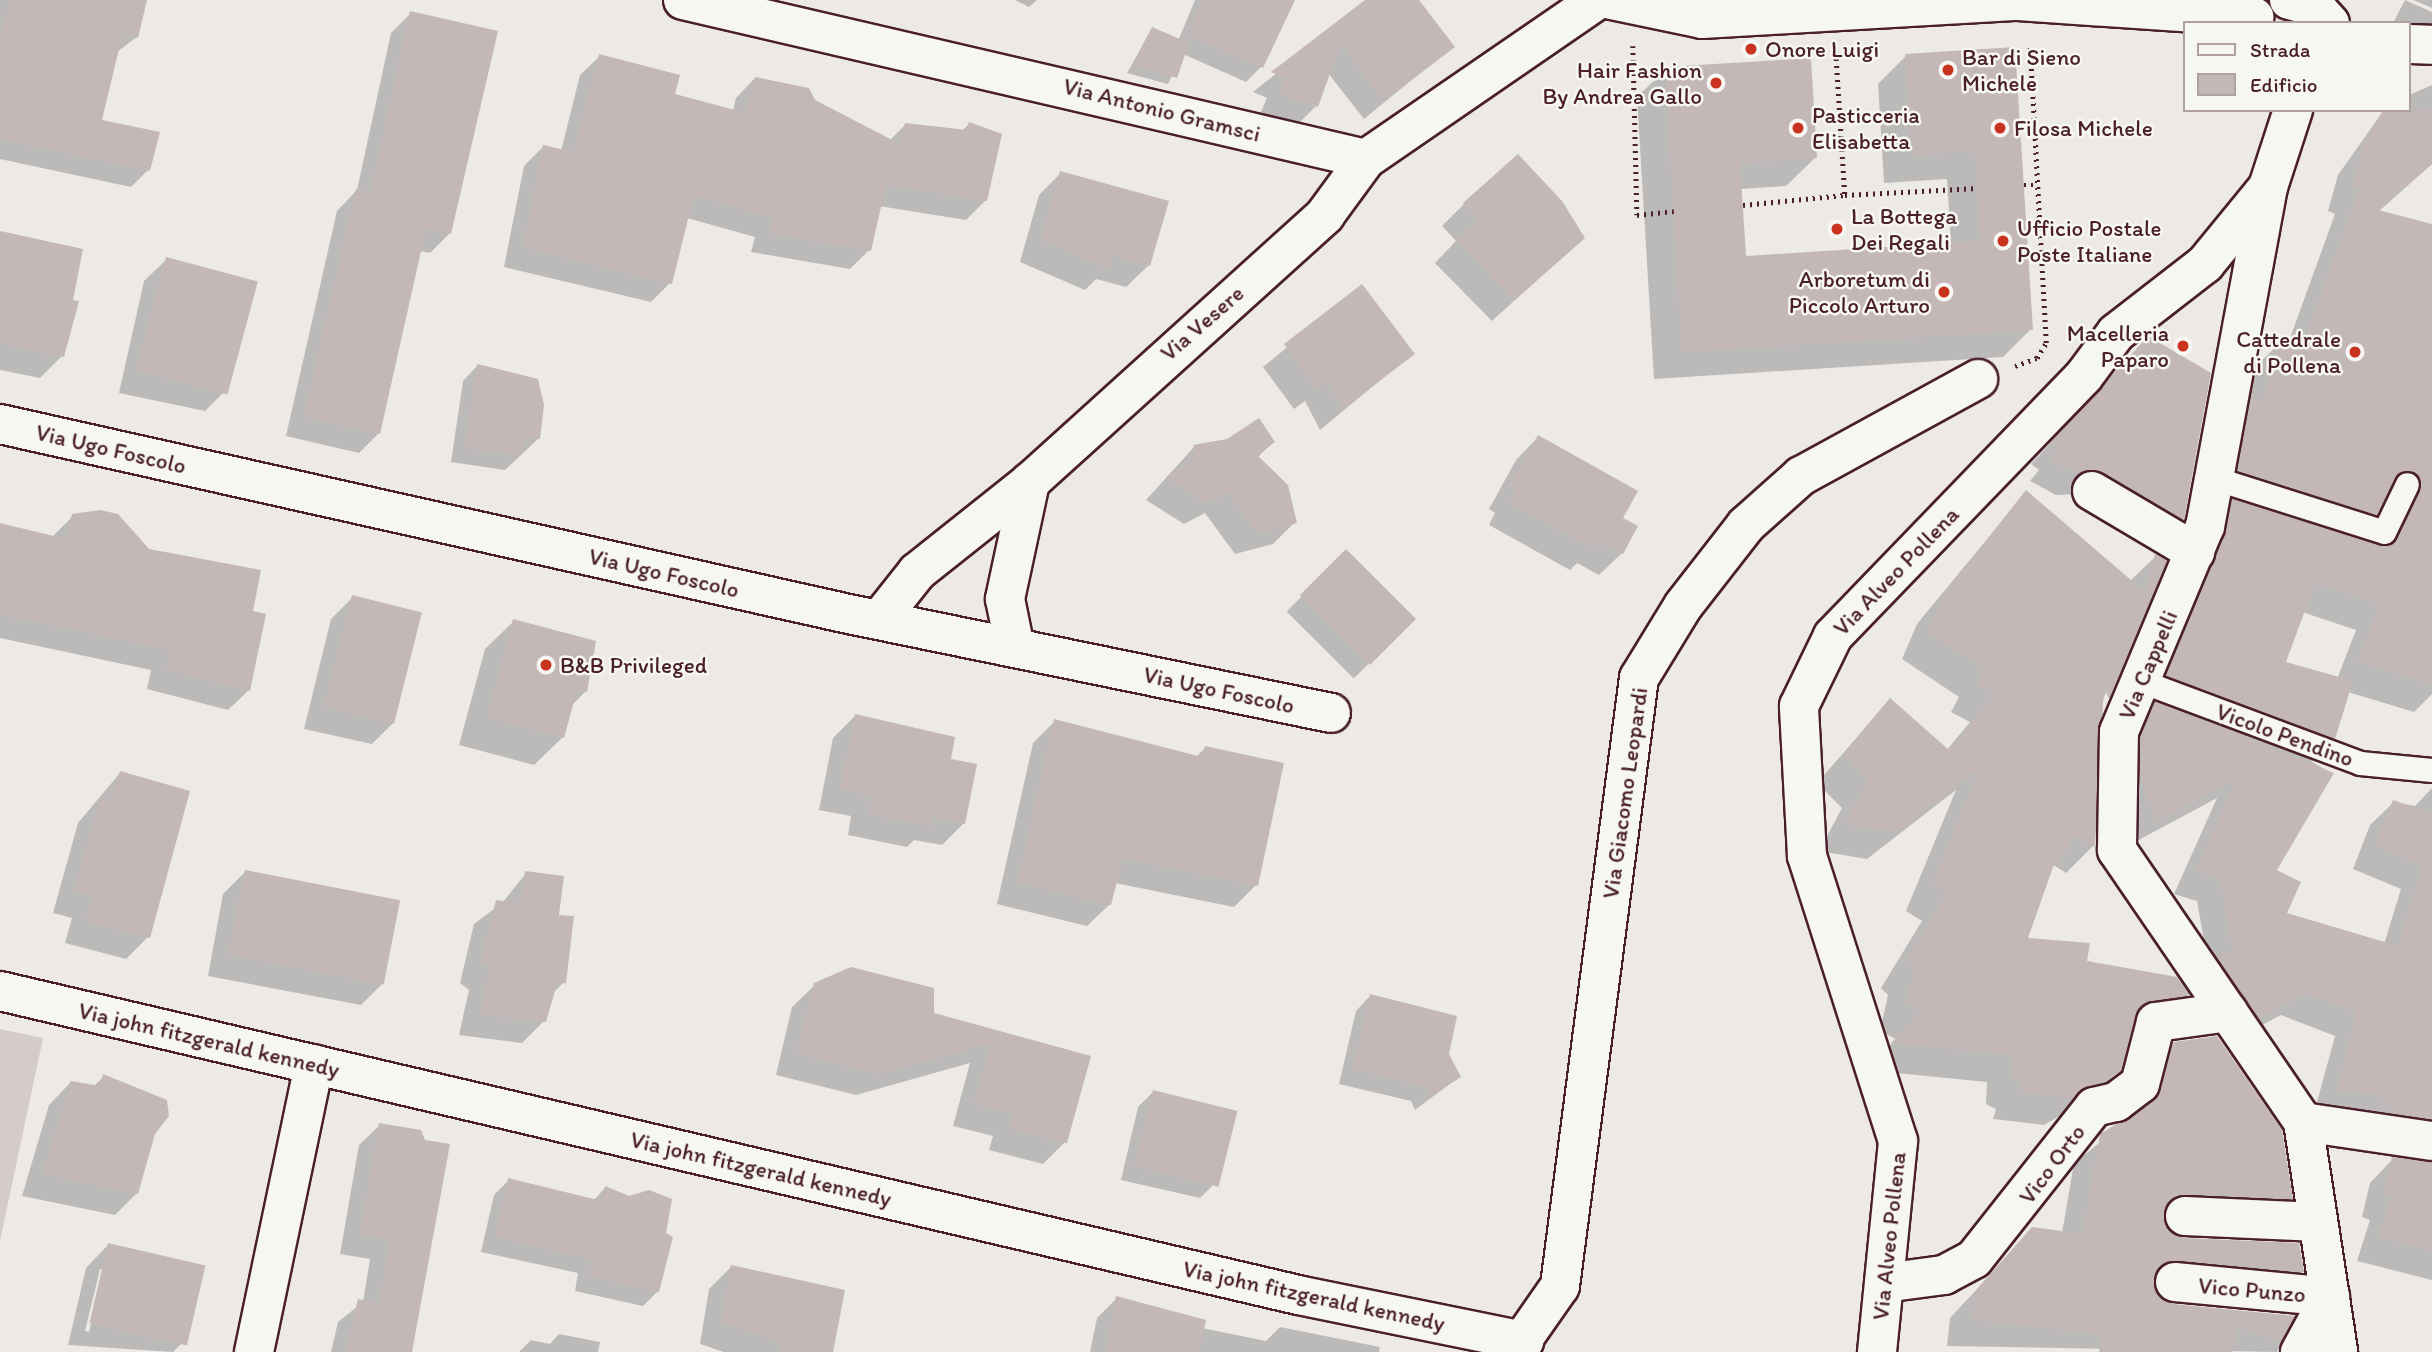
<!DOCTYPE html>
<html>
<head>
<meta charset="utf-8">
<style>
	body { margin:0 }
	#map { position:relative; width:2432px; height:1352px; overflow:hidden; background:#ece9e6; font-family:Itim,sans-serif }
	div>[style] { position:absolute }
	.green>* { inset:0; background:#d4cbca }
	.shadow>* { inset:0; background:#0003; transform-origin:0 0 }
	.building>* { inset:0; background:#c4b7b7; transform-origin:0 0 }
	.path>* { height:4.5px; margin-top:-2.25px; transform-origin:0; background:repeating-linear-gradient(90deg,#4a1f2b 0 2px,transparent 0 7px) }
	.roads { filter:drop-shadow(2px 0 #4a1f2b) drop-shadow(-2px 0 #4a1f2b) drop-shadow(0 2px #4a1f2b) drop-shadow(0 -2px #4a1f2b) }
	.lane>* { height:23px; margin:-11.5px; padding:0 11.5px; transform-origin:11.5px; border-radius:11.5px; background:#f6f6f2 }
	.street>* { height:38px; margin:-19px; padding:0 19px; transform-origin:19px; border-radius:19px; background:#f6f6f2 }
	.secondary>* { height:38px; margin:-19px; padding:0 19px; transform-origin:19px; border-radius:19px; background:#f6f6f2 }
	.dots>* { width:19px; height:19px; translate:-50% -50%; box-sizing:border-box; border:4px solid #f6f6f2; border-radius:50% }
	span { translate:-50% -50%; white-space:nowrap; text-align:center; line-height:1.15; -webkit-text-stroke:5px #f6f6f2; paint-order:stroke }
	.poi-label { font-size:23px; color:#4a1f2b }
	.left { translate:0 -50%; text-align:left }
	.right { translate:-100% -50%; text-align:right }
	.street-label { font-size:23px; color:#4a1f2b }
	.legend { position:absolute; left:2183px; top:21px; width:228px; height:91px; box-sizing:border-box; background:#f6f6f2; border:2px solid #b1a0a2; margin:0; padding:9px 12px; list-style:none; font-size:21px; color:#4a1f2b }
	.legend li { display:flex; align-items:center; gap:14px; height:35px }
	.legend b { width:35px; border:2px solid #b1a0a2 }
</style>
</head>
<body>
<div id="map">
	<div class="green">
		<i style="clip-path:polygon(0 1029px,43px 1038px,0 1241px)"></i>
	</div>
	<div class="shadow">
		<i style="clip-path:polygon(0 0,145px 0,137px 37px,117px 52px,100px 122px,148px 170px,131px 187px,0 159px)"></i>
		<i style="clip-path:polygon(1015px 0,1037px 0,1029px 7px)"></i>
		<i style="clip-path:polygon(1195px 0,1293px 0,1261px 67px,1246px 82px,1183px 54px,1168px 84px,1127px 73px,1152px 29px,1178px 41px)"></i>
		<i style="clip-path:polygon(1368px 0,1417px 0,1452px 47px,1364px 119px,1328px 73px,1316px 106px,1296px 126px,1260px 114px,1267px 98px,1253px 92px)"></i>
		<i style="clip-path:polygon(2405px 0,2432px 12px,2432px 47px,2409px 37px,2409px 23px,2393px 23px)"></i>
		<i style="clip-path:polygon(2413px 0,2432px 0,2432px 8px)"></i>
		<i style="clip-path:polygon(411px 13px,450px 233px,430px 253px,420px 251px,379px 433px,359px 453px,286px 436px,337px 211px,357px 190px,391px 33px)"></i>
		<i style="clip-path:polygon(2014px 49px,2031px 329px,2003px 357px,1654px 379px,1637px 97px,1666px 69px,1815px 158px,1786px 186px,1740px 189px,1745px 258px,1951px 245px,1947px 179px,1884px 183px,1878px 84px,1906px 56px)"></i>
		<i style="clip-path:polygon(600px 56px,672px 96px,733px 111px,736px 98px,755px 78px,889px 141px,906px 124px,962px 131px,969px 124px,986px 200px,966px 220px,879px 206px,869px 250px,850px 269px,751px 252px,755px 237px,687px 218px,670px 283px,651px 302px,504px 267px,524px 166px,543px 147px,561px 151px,580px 75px)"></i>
		<i style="clip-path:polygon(evenodd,2432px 85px,2432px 164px,2378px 212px,2432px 226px,2432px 694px,2414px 712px,2348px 692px,2334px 738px,2311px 761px,2332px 774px,2275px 871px,2284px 914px,2384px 944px,2401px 889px,2353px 869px,2370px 825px,2394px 802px,2415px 806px,2432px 788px,2432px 1280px,2357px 1261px,2370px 1220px,2362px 1217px,2370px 1183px,2393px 1159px,2429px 1162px,2430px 1157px,2314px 1113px,2335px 1036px,2281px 1015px,2234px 1040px,2209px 969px,2197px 901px,2174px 894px,2217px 798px,2133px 843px,2133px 727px,2154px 706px,2142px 701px,2207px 526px,2231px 502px,2213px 496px,2256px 366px,2282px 341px,2289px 341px,2335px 214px,2328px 211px,2338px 175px,2384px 110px,2409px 110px,2409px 95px,2432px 85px,2383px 499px,2393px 501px,2395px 517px,2381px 546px,2352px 537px,2383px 499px,2432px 85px,2302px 612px,2356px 630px,2337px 679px,2283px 663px,2302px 612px)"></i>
		<i style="clip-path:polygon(1061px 173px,1149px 265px,1126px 287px,1096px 279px,1085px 290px,1020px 262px,1039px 195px)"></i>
		<i style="clip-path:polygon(1464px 204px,1583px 238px,1492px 321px,1435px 263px,1456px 241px,1442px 226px)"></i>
		<i style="clip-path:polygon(0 233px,62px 356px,40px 378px,0 370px)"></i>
		<i style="clip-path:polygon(167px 259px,227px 389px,205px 411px,119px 393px,144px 281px)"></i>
		<i style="clip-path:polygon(1361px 287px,1412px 354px,1320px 430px,1305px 401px,1294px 409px,1263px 367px)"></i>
		<i style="clip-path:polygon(2126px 360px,2209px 373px,2182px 519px,2160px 541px,2080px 494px,2056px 495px,2030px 481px,2039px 470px,2031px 464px)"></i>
		<i style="clip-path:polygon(477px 366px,539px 438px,505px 470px,451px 462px,463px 381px)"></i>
		<i style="clip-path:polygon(1538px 437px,1621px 518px,1622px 553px,1599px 575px,1577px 563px,1570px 570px,1489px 525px,1495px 513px,1489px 509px,1516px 460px)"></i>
		<i style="clip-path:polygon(1273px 442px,1257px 458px,1295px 522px,1273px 544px,1235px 554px,1205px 513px,1184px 524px,1146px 500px,1194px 447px)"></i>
		<i style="clip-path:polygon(2026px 492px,2130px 581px,2156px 556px,2165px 561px,2101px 704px,2093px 846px,2066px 873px,2052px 864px,2025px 940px,2188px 995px,2160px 1022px,2133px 1028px,2119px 1070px,2091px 1098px,2044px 1125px,1993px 1119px,1996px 1109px,1986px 1104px,1987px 1082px,1866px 1070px,1896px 1039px,1880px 1031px,1888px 995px,1881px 988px,1922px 921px,1906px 911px,1956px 790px,1867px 859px,1819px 851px,1842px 808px,1817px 783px,1890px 700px,1946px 751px,1970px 722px,1951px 712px,1959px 697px,1902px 659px,1917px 624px)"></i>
		<i style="clip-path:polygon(73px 516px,148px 551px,251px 612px,249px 690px,228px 710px,147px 689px,151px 670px,0 638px,0 524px,52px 537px)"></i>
		<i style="left:1346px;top:552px;width:95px;height:84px;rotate:45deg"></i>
		<i style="clip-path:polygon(353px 597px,394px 722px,372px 744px,304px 729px,331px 619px)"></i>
		<i style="clip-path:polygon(514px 621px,586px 691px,571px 706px,563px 737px,534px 765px,459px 745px,485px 649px)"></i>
		<i style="clip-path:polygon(855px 716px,949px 761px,964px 823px,942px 845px,914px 840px,907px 847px,848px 835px,851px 816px,819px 810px,833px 738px)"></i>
		<i style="clip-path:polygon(1055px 721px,1196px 757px,1205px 748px,1256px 885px,1234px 907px,1115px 883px,1110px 904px,1087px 926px,997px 904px,1033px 743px)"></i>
		<i style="clip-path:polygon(120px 773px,148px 937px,126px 959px,65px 943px,72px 918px,53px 913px,78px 823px)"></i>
		<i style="clip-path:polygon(245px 872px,383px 983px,361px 1005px,208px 976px,223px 894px)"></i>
		<i style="clip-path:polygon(526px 873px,557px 916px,564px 982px,552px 994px,544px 1021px,522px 1043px,459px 1035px,469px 990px,460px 983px,474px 924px,503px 902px)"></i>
		<i style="clip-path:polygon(815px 985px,1089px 1057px,1065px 1142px,1043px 1164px,989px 1150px,993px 1136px,953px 1126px,970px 1063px,856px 1095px,776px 1075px,792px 1007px)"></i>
		<i style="clip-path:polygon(1370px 996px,1447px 1054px,1459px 1077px,1415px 1110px,1411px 1101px,1339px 1084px,1356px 1011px)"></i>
		<i style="clip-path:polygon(2174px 1043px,2291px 1198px,2264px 1225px,2164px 1221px,2164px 1226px,2183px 1240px,2298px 1245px,2302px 1272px,2275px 1299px,2153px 1291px,2172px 1305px,2292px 1317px,2277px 1352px,1947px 1346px,1950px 1318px,2033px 1229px,2062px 1233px,2074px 1163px,2132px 1117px,2147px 1071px)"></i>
		<i style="clip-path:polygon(103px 1077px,137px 1193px,115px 1215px,22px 1196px,49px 1105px,71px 1082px,93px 1087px)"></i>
		<i style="clip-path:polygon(1153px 1092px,1215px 1183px,1200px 1198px,1121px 1180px,1138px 1107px)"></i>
		<i style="clip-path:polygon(380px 1125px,411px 1352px,331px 1352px,338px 1322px,363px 1302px,370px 1259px,340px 1254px,359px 1145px)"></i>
		<i style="clip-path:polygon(509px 1180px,593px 1201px,605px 1188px,658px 1291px,643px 1306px,575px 1291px,578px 1273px,481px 1252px,494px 1195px)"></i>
		<i style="clip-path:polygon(evenodd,108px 1245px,183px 1342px,173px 1352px,68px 1345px,86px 1268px,108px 1245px,100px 1269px,104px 1269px,89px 1332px,85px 1331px,100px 1269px)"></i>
		<i style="clip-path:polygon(731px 1267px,831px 1352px,724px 1352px,700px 1344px,709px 1289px)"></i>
		<i style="clip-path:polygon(1117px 1298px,1202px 1328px,1266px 1341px,1280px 1327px,1380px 1347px,1379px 1352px,1090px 1352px,1097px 1318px)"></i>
		<i style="clip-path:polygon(559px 1334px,600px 1342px,598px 1352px,519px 1352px,531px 1340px,550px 1344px)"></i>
	</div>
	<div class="building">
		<i style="clip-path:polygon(11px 0,147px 0,138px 38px,123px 32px,102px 120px,160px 132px,150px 171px,0 139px,0 37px)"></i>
		<i style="clip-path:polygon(1203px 0,1295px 0,1263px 68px,1188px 35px)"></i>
		<i style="clip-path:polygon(1365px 0,1419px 0,1455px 47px,1384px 101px,1341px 43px,1318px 107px,1279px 94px,1286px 78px,1271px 72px)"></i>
		<i style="clip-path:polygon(410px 11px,498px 31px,451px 234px,426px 229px,380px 434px,304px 416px,356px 189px,371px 192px)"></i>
		<i style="clip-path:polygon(1152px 27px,1189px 43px,1177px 78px,1132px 65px)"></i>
		<i style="clip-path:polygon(2015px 47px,2033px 330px,1682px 352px,1665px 67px,1811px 58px,1817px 158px,1740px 163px,1746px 256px,1980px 241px,1975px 151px,1912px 155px,1905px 54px)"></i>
		<i style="clip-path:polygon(599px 54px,680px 75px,675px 94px,746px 113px,755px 77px,809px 88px,815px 100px,900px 144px,905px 123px,967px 130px,969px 122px,1002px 134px,987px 201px,886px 185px,871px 251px,769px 233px,774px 218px,694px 195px,672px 284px,523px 247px,543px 145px,574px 152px)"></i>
		<i style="clip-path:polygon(2383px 110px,2432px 110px,2432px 164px,2378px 210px,2432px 224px,2432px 684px,2358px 662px,2380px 604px,2315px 583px,2286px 662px,2353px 681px,2335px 739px,2166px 676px,2225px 534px,2232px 499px,2386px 546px,2397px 538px,2420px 490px,2418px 476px,2400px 472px,2377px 515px,2238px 471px,2251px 396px,2262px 402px,2281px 339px,2304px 341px,2360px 188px,2353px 186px,2363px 148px)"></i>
		<i style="clip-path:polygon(1518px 154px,1562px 201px,1585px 238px,1515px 300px,1456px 240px,1479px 219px,1463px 203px)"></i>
		<i style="clip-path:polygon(1060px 171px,1169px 201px,1150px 266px,1112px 255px,1108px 269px,1041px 239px)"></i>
		<i style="clip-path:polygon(0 231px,83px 249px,73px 300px,79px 301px,64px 357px,0 343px)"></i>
		<i style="left:166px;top:257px;width:95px;height:117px;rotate:15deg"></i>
		<i style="clip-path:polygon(1362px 284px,1415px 354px,1342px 409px,1328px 380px,1317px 389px,1284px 344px)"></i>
		<i style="clip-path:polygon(2148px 336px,2211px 373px,2184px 520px,2103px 472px,2079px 474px,2050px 459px,2059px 447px,2051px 442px)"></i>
		<i style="clip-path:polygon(477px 364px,538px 379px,544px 405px,540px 439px,524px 436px,521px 455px,465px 448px)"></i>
		<i style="clip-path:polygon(1259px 418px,1275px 442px,1257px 455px,1288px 485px,1297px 523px,1258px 533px,1228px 492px,1207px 503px,1166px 477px,1196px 459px,1193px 445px,1227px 439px)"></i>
		<i style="clip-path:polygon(1538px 435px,1638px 491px,1623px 518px,1638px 526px,1623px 554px,1598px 541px,1594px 549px,1510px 503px,1516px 491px,1509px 487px)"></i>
		<i style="clip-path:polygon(2026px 490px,2145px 592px,2155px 554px,2167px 561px,2109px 699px,2104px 686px,2095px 847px,2076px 835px,2053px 867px,2028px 938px,2090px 943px,2087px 961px,2177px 977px,2190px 995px,2142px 1005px,2121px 1071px,2073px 1098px,2020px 1092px,2023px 1082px,2012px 1077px,2014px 1055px,1891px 1043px,1922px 1011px,1906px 1003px,1915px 967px,1907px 959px,1948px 893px,1933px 883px,1980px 767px,1896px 832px,1845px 824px,1868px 780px,1843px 754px,1890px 698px,1949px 750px,1996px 694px,1977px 684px,1985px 669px,1928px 632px,1944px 594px)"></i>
		<i style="clip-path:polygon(100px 510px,118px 514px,149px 549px,261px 570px,253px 611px,266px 614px,250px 691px,166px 669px,170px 650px,0 614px,0 523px,66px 539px,72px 514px)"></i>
		<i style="left:1346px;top:549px;width:99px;height:65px;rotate:45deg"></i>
		<i style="left:352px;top:595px;width:72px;height:115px;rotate:14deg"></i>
		<i style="clip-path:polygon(513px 619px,596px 641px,587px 692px,577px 690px,564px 738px,487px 717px)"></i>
		<i style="clip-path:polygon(2155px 701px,2334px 773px,2277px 870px,2301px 882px,2287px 913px,2398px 946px,2423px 866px,2375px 845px,2393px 800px,2432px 814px,2432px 1119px,2394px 1113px,2379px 1094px,2337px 1091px,2357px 1012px,2306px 993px,2258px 1018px,2217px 958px,2233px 951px,2220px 878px,2196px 871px,2237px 778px,2157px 821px,2140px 778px,2141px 737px)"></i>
		<i style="clip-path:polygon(855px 714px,955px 737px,951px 759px,977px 764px,965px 824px,932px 817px,931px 826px,869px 814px,872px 795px,840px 789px)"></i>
		<i style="clip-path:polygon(1054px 719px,1202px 757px,1205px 746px,1284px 763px,1258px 886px,1123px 858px,1111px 905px,1018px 882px)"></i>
		<i style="clip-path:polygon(120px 771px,190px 791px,150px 938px,86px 921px,93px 896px,74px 891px,100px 799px,112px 799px)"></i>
		<i style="left:245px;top:870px;width:158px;height:86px;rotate:11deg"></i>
		<i style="clip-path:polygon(525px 871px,564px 876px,559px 915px,574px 916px,566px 983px,557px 984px,546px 1022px,480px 1014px,490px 968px,481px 960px,496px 900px,521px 903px)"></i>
		<i style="clip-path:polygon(851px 967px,934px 988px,934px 1013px,1091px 1056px,1067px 1143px,1010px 1128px,1014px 1114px,974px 1104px,991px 1043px,879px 1074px,797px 1053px,814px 983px)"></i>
		<i style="clip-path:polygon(1370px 994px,1457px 1016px,1449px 1054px,1461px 1077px,1430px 1097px,1426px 1086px,1353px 1069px)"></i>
		<i style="clip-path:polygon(2217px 1036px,2282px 1130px,2293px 1199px,2185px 1194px,2166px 1205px,2165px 1225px,2184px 1238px,2299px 1243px,2304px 1272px,2176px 1260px,2157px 1270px,2155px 1290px,2173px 1304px,2295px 1316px,2281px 1342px,2237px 1327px,2232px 1352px,2099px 1352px,2102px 1334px,1973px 1320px,1977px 1289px,2032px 1227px,2083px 1234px,2100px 1134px,2154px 1101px,2174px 1042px)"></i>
		<i style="clip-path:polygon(103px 1074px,167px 1100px,169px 1116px,155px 1134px,138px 1194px,43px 1174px,71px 1081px,100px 1086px)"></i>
		<i style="left:1153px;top:1090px;width:87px;height:78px;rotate:14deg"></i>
		<i style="clip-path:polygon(379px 1123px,421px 1130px,425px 1140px,450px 1144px,412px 1352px,345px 1352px,358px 1299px,379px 1304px,390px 1239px,360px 1234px)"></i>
		<i style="clip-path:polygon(2392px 1157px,2432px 1162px,2432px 1251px,2379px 1237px,2392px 1197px,2384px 1194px)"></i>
		<i style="clip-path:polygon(508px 1178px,602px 1201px,605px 1186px,629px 1196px,649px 1190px,672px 1199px,666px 1233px,673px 1237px,659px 1292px,589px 1276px,592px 1259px,495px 1237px)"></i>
		<i style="left:108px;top:1243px;width:100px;height:82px;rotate:13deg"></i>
		<i style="clip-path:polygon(731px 1265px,845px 1290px,833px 1352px,779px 1352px,781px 1342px,721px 1322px)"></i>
		<i style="clip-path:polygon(1116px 1296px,1206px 1320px,1199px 1352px,1106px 1352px)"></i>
	</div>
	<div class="path">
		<i style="left:1633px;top:46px;width:169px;rotate:88.6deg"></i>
		<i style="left:1637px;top:215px;width:37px;rotate:-6deg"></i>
		<i style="left:1836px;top:52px;width:143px;rotate:86.4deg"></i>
		<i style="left:1845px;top:195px;width:133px;rotate:-3deg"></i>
		<i style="left:2024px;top:185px;width:12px"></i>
		<i style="left:1743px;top:205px;width:102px;rotate:-5.6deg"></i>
		<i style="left:2015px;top:366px;width:23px;rotate:-20deg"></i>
		<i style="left:2037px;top:358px;width:17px;rotate:-59deg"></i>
		<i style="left:2046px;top:343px;width:300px;rotate:-93.1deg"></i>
	</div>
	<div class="roads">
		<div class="lane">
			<i style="left:2214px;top:478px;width:178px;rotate:17.6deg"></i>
			<i style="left:2384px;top:532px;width:53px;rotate:-64.4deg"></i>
			<i style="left:2141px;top:681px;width:234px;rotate:20.5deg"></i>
			<i style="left:2360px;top:763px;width:72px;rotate:5.6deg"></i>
		</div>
		<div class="street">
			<i style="left:683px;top:0;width:701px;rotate:13.1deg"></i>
			<i style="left:1366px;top:159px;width:280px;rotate:-34.5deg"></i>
			<i style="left:2293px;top:110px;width:81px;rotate:108deg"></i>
			<i style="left:2268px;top:187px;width:345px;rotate:100.5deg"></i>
			<i style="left:2205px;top:526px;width:223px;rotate:112.7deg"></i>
			<i style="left:2119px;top:732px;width:118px;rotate:91deg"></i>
			<i style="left:2117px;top:850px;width:330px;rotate:55.6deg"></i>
			<i style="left:2303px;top:1122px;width:233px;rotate:81.3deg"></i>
			<i style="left:0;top:424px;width:865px;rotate:12.62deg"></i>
			<i style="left:844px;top:613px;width:497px;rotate:11.6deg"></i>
			<i style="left:2092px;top:491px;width:120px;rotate:30.6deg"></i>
			<i style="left:879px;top:620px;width:61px;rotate:-51.6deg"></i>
			<i style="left:917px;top:572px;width:144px;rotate:-38.5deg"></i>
			<i style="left:1030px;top:482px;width:398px;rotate:-42.1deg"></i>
			<i style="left:1325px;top:215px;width:69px;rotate:-53.8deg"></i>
			<i style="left:1015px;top:648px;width:50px;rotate:-101.5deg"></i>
			<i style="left:1005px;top:599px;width:120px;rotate:-77.9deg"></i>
			<i style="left:0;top:991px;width:1333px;rotate:13.18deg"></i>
			<i style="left:1298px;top:1295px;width:231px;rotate:11.5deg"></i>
			<i style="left:2303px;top:1122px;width:130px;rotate:8.4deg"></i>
			<i style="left:2185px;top:1216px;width:133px;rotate:2.6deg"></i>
			<i style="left:2175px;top:1282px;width:156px;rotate:5.5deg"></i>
			<i style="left:2330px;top:1297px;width:63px;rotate:118.6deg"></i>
			<i style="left:1884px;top:1283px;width:61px;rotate:-7.6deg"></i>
			<i style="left:1944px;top:1275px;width:34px;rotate:-28deg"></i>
			<i style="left:1974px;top:1259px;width:194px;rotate:-51.7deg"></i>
			<i style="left:2094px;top:1107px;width:23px;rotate:-13deg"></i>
			<i style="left:2116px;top:1102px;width:30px;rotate:-37deg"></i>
			<i style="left:2140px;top:1084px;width:64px;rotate:-75.5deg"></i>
			<i style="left:2156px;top:1022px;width:73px;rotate:-7.9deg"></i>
			<i style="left:254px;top:1352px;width:294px;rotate:-78.2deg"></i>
			<i style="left:1514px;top:1352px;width:80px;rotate:-55.1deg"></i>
			<i style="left:1560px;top:1286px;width:613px;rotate:-82.6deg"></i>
			<i style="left:1639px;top:678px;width:84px;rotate:-58.6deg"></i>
			<i style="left:1683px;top:606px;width:103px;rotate:-52.1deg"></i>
			<i style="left:1746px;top:525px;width:74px;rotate:-41.7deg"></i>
			<i style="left:1801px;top:476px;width:202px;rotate:-28.7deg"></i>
			<i style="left:1877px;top:1352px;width:212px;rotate:-84.3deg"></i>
			<i style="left:1898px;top:1141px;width:299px;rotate:-107.7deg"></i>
			<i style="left:1807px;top:856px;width:150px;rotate:-93.1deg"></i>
			<i style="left:1799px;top:706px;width:78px;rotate:-64.1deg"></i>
			<i style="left:1833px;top:636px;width:361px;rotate:-46deg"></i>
			<i style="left:2084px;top:376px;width:54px;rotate:-53.3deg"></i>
			<i style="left:2116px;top:333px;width:113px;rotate:-37.8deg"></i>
			<i style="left:2205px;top:264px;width:99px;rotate:-50.7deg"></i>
		</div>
		<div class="secondary">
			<i style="left:1611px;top:0;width:93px;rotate:11.8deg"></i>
			<i style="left:1702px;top:19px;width:317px;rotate:-3.3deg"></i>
			<i style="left:2018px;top:1px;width:237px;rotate:3.9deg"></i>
			<i style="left:2289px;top:0;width:27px;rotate:15deg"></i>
			<i style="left:2315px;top:7px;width:22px;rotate:47deg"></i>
			<i style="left:2409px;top:44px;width:23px;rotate:2deg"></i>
		</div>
	</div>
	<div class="dots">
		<i style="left:1751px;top:49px;background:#c8321e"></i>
		<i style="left:1948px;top:70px;background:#c8321e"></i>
		<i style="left:1716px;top:83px;background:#c8321e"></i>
		<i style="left:1798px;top:128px;background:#c8321e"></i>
		<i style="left:2000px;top:128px;background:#c8321e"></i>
		<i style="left:1837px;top:229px;background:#c8321e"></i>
		<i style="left:2003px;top:241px;background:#c8321e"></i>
		<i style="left:1944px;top:292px;background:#c8321e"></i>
		<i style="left:2183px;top:346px;background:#c8321e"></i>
		<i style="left:2355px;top:352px;background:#c8321e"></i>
		<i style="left:546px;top:665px;background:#c8321e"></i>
	</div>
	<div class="poi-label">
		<span class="left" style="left:1765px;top:49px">Onore Luigi</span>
		<span class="left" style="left:1962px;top:70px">Bar di Sieno<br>Michele</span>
		<span class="right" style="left:1702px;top:83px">Hair Fashion<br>By Andrea Gallo</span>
		<span class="left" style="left:1812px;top:128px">Pasticceria<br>Elisabetta</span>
		<span class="left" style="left:2014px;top:128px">Filosa Michele</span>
		<span class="left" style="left:1851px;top:229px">La Bottega<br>Dei Regali</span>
		<span class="left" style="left:2017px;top:241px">Ufficio Postale<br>Poste Italiane</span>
		<span class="right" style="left:1930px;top:292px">Arboretum di<br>Piccolo Arturo</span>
		<span class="right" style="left:2169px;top:346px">Macelleria<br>Paparo</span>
		<span class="right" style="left:2341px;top:352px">Cattedrale<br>di Pollena</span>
		<span class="left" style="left:560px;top:665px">B&amp;B Privileged</span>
	</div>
	<div class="street-label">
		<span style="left:1162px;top:110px;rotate:14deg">Via Antonio Gramsci</span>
		<span style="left:1202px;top:323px;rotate:-41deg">Via Vesere</span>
		<span style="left:111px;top:449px;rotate:13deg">Via Ugo Foscolo</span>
		<span style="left:1896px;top:571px;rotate:-46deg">Via Alveo Pollena</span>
		<span style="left:664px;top:573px;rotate:13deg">Via Ugo Foscolo</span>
		<span style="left:2148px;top:665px;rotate:-67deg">Via Cappelli</span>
		<span style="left:1219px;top:690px;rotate:12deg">Via Ugo Foscolo</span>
		<span style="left:2285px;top:735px;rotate:20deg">Vicolo Pendino</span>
		<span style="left:1625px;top:793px;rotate:-82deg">Via Giacomo Leopardi</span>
		<span style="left:209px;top:1040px;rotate:13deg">Via john fitzgerald kennedy</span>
		<span style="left:2052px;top:1164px;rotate:-53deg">Vico Orto</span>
		<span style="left:761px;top:1169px;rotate:13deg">Via john fitzgerald kennedy</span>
		<span style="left:1889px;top:1236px;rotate:-84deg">Via Alveo Pollena</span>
		<span style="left:2252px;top:1290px;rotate:5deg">Vico Punzo</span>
		<span style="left:1314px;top:1296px;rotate:12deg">Via john fitzgerald kennedy</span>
	</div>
	<ul class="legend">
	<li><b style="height:9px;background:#f6f6f2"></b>Strada</li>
	<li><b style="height:19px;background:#c4b7b7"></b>Edificio</li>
	</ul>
</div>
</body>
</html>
